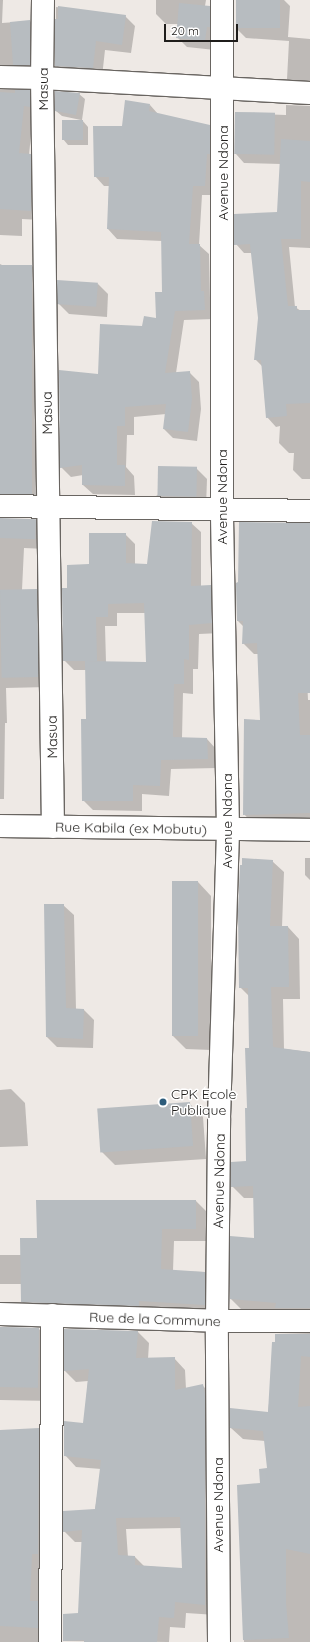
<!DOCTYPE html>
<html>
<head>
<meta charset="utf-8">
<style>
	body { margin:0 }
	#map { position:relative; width:310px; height:1642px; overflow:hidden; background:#eee9e5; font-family:Quicksand,sans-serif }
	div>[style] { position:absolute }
	.shadow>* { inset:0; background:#0003 }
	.building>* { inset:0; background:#b7bcc0; transform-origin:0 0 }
	.roads { filter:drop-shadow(1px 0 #696561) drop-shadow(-1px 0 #696561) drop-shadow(0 1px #696561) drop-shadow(0 -1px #696561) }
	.minor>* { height:22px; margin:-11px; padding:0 11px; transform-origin:11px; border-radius:11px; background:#fff }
	.dots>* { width:11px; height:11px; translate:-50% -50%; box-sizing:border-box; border:2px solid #fff; border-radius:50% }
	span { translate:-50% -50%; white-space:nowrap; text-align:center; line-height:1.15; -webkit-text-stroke:3px #fff; paint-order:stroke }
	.street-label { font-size:14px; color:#1f1d1b }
	.poi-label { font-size:14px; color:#1f1d1b }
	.left { translate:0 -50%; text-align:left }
	.scale { position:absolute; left:164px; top:24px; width:74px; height:18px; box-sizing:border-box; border:2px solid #1f1d1b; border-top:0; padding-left:5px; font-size:12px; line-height:14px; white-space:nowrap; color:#1f1d1b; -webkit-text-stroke:3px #fff; paint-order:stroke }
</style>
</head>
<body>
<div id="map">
	<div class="shadow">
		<i style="clip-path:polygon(0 0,3px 0,2px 23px,30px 21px,40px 31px,39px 75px,0 80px)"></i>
		<i style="clip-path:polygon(156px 0,206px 0,205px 6px,209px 7px,219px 17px,215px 50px,187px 47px,177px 37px,178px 24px,166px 24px,156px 14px)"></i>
		<i style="clip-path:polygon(237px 0,284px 0,290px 6px,288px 37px,310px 39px,310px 88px,296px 88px,287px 79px,289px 41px,246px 38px,236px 28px)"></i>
		<i style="clip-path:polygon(56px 7px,125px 16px,135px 26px,131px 53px,105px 50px,102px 77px,65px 75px,56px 66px)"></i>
		<i style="clip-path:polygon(0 89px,29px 91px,39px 101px,33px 115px,29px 155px,40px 165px,41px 220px,22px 219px,22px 236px,0 235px)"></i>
		<i style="clip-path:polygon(79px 94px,85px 99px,82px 120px,88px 127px,88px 145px,68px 145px,63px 139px,81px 120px,62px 116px,56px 111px)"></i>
		<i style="clip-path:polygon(150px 105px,158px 114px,209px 126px,219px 135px,214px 195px,202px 195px,199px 245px,209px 254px,210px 298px,213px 302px,214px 319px,184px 320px,176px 373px,189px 372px,199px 382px,201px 409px,197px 441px,173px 438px,164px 429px,166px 414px,134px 417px,134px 435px,127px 435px,126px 467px,134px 476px,135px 495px,93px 494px,83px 485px,83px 475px,71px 477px,61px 467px,99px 375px,143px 327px,157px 319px,163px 293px,162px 241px,117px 239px,108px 229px,109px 186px,104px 186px,95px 176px,123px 127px)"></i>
		<i style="clip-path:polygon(286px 105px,310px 106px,310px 248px,289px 247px,295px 307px,301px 311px,310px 311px,310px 365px,264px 368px,255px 359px,259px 318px,252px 253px,244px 253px,236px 244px,278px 213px,281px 164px,244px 163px,236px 154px,236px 113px,286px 115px)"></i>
		<i style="clip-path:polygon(0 264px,4px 266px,32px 266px,42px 276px,45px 504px,0 509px)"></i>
		<i style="clip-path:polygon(98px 284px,108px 294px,107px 317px,69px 314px,59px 304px)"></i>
		<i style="clip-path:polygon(264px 390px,310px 391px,310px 479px,302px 479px,293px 470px,294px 453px,289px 453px,279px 443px,280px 426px,276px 427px,267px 417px)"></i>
		<i style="clip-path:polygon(196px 468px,207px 479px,206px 507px,166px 506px,156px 496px)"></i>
		<i style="clip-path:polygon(0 519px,36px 520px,46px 530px,46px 549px,24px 548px,22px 590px,37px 590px,47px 600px,48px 687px,6px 688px,7px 723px,5px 723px,4px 799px,0 799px)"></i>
		<i style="clip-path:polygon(evenodd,191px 523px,201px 532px,201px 586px,211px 586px,220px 595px,221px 633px,199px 634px,198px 669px,193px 669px,193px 694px,183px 693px,182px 738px,207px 739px,216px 749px,217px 768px,171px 769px,169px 796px,142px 794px,142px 811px,93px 810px,83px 800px,87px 720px,87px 670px,74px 670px,64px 660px,68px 589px,90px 566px,125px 534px,135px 544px,135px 565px,148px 565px,191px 523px,117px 613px,146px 613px,147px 663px,106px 662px,105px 626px,117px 626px,117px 613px)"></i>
		<i style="clip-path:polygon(237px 584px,310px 654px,306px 654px,308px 700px,310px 700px,310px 824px,254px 825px,244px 814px,261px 721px,258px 654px,254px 654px,243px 643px,244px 627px,238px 621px)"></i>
		<i style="clip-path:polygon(305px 858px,310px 858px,310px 880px,305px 875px)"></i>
		<i style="clip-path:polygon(272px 861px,284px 872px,282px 927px,288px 927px,299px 939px,300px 999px,283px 999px,284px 1049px,310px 1052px,310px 1320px,242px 1310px,231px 1299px,255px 1239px,255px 1198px,244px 1198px,232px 1186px,247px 1162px,250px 1049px,249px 996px,240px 987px)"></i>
		<i style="clip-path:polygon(198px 882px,211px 896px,211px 1050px,186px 1049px,173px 1036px)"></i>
		<i style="clip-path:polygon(63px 905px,74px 915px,76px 1010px,84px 1010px,94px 1020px,93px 1048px,57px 1047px,47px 1037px)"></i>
		<i style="clip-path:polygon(11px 1089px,25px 1103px,28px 1146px,0 1147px,0 1090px)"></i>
		<i style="clip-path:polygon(189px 1103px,203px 1117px,206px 1159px,115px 1165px,102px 1152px)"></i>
		<i style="clip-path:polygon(196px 1201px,208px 1213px,208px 1241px,174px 1241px,173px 1271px,205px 1272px,217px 1285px,216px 1316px,34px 1314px,22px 1302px,22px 1284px,0 1284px,0 1255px,21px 1255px,38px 1239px)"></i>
		<i style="clip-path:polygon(0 1327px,39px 1329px,52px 1342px,52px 1401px,0 1400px)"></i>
		<i style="clip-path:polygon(evenodd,65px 1330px,138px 1332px,149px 1343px,148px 1359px,174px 1358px,185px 1370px,186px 1389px,202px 1385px,213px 1396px,216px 1615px,186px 1613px,185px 1628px,170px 1627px,169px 1642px,64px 1641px,79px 1614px,83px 1542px,75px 1542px,64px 1531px,95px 1510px,101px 1469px,76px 1467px,65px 1455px,84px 1424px,88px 1381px,76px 1382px,65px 1371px,65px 1330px,181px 1528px,183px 1569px,144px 1566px,135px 1557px,128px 1557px,126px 1529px,181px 1528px)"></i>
		<i style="clip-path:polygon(310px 1333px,310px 1642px,244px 1642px,238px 1486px,262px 1484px,268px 1469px,265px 1441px,243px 1439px,231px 1428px,268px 1413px,276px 1334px)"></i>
		<i style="clip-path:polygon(38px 1429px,49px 1439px,48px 1642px,0 1642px,0 1431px)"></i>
	</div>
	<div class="building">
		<i style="left:236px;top:0;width:44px;height:28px"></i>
		<i style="clip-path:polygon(179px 3px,210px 6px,210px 27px,207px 27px,205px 41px,176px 38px)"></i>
		<i style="clip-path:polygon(58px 6px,126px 15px,122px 45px,96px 41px,93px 68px,55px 66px,55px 19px,58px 19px)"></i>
		<i style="clip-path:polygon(30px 20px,30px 65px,13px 65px,10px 22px)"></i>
		<i style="clip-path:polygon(15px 90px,30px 90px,30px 107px,24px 106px,19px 153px,31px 154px,31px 211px,0 209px,0 92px,15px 93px)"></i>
		<i style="clip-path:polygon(55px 91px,80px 93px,76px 115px,55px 111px)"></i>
		<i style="clip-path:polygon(125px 100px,150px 104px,149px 111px,210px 125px,210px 154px,207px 154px,205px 186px,193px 186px,189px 244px,200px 244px,201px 291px,204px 291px,205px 310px,175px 311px,165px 373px,190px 371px,192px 399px,188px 432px,163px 429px,166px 404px,125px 407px,125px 426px,117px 426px,117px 465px,125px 465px,125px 486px,82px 485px,82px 465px,60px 468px,59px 370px,98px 374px,100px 324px,142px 326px,144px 316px,156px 318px,155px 292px,162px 292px,161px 232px,107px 229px,109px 177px,94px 177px,93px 126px,122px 126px)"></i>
		<i style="left:235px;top:112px;width:40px;height:42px;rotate:1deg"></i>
		<i style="left:62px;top:120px;width:21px;height:20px"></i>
		<i style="clip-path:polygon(281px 139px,310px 141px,310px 182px,301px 181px,301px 239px,281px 239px,288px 306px,297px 306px,297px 310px,310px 310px,310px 403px,286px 404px,287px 416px,266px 418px,261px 360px,254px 360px,258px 318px,250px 244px,234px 245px,234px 214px,277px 212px)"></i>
		<i style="left:0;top:265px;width:32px;height:229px"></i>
		<i style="left:57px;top:280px;width:41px;height:24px;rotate:4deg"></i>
		<i style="left:158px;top:466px;width:39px;height:30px;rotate:1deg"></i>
		<i style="left:0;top:518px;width:36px;height:20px;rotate:2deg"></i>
		<i style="clip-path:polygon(152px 521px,192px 522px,191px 586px,211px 585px,212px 623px,189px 625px,189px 660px,184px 659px,184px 684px,174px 684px,173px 737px,207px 738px,208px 759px,161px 760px,160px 786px,133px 785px,133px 801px,82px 801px,81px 719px,86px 719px,85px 661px,146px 662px,144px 603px,108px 604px,108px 617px,96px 617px,97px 661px,63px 661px,62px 588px,67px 588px,67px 565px,89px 564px,89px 533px,126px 533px,126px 563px,147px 564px)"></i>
		<i style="clip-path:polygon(239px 522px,310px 523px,310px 693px,298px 693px,300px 735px,310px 735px,310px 813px,243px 815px,244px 719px,260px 720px,257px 643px,242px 644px,243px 621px,237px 621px,236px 583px,238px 582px)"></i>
		<i style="left:37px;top:589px;width:88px;height:37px;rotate:89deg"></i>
		<i style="clip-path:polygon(242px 858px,273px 860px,270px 926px,288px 926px,289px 987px,271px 987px,273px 1047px,310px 1052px,310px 1308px,275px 1308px,276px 1303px,230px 1299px,230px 1236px,254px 1238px,253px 1186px,231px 1187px,231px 1162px,246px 1161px,245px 1108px,247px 1108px,245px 1048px,249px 1048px,248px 988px,239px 988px,238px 911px,240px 865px,242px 865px)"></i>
		<i style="left:172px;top:881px;width:26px;height:155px"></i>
		<i style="clip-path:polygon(44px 904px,64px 904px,66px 1008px,84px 1009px,83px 1039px,46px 1037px)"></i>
		<i style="left:190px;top:1102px;width:44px;height:93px;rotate:86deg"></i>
		<i style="clip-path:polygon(36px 1200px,196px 1200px,196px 1229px,162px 1229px,161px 1269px,205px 1272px,205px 1305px,139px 1301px,139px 1306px,21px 1302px,20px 1238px,37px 1238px)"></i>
		<i style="left:0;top:1327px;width:39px;height:60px;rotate:1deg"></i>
		<i style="clip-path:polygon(evenodd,64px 1329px,138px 1331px,136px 1358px,175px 1357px,175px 1390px,203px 1384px,205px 1394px,205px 1605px,175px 1602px,174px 1618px,159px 1617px,157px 1642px,84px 1642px,84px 1640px,63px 1641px,63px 1614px,78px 1613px,82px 1530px,63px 1532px,63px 1511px,95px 1509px,101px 1460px,64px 1456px,64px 1421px,83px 1423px,89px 1369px,64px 1371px,64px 1329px,180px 1517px,182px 1568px,135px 1565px,135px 1556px,118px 1555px,116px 1518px,180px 1517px)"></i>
		<i style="clip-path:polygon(275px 1334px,310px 1334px,310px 1357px,301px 1356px,298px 1407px,310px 1406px,310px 1554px,286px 1549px,286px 1603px,289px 1638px,243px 1640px,237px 1485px,260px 1483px,259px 1469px,267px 1468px,263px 1431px,230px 1428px,230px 1408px,268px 1412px,272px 1342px,275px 1342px)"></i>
		<i style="clip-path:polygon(39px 1428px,38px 1554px,32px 1554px,30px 1601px,38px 1601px,38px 1628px,0 1626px,0 1430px)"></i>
	</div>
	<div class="roads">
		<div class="minor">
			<i style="left:43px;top:0;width:78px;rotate:90.7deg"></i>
			<i style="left:42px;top:78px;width:749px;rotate:89.16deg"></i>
			<i style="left:0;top:77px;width:42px;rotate:1.4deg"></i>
			<i style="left:42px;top:78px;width:268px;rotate:3.2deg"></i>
			<i style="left:0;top:506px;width:310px;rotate:0.9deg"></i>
			<i style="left:0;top:826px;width:310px;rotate:0.7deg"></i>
			<i style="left:0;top:1314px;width:217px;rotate:1.8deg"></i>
			<i style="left:217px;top:1321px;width:93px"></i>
			<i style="left:50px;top:1642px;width:327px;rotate:-89.6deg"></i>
			<i style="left:219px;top:1642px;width:321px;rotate:-90.4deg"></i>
			<i style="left:217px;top:1321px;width:203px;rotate:-89.4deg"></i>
			<i style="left:219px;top:1118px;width:289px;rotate:-88.2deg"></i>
			<i style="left:228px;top:829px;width:319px;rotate:-91.1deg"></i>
			<i style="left:222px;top:510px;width:510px;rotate:-90deg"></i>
		</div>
	</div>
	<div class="dots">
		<i style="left:163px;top:1102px;background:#2d5c7b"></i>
	</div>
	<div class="street-label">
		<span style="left:43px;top:89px;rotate:-90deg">Masua</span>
		<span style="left:223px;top:173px;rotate:-90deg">Avenue Ndona</span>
		<span style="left:47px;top:413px;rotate:-91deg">Masua</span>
		<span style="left:222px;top:497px;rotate:-90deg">Avenue Ndona</span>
		<span style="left:52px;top:737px;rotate:-91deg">Masua</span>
		<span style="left:227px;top:821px;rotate:-90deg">Avenue Ndona</span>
		<span style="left:131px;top:828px;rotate:1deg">Rue Kabila (ex Mobutu)</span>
		<span style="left:219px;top:1181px;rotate:-89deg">Avenue Ndona</span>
		<span style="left:155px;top:1319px;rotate:2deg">Rue de la Commune</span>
		<span style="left:218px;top:1505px;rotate:-90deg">Avenue Ndona</span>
	</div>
	<div class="poi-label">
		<span class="left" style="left:171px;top:1102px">CPK Ecole<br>Publique</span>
	</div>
	<div class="scale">20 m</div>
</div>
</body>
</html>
